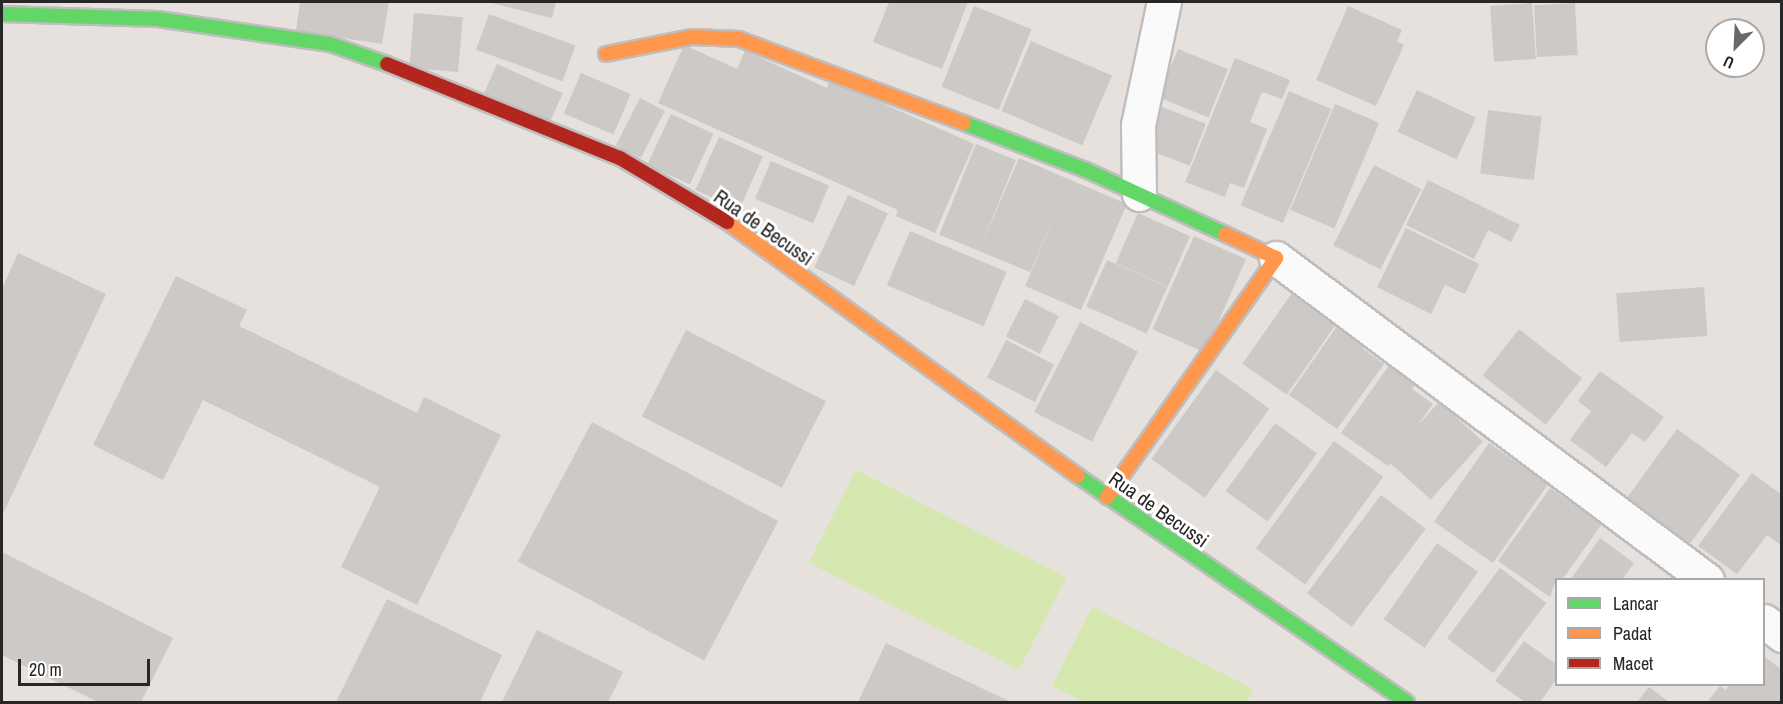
<!DOCTYPE html>
<html>
<head>
<meta charset="utf-8">
<style>
	body { margin:0 }
	#map { position:relative; width:1783px; height:704px; overflow:hidden; background:#e6e1dc; font-family:"Archivo Narrow",sans-serif }
	div>[style] { position:absolute }
	.pitch>* { inset:0; background:#d4e8af; transform-origin:0 0 }
	.building>* { inset:0; background:#ccc9c6; transform-origin:0 0 }
	.roads { filter:drop-shadow(2px 0 #bfbdbe) drop-shadow(-2px 0 #bfbdbe) drop-shadow(0 2px #bfbdbe) drop-shadow(0 -2px #bfbdbe) }
	.street>* { height:33px; margin:-16.5px; padding:0 16.5px; transform-origin:16.5px; border-radius:16.5px; background:#fbfafa }
	.fast>* { height:14px; margin:-7px; padding:0 7px; transform-origin:7px; border-radius:7px; background:#63d668 }
	.slow>* { height:14px; margin:-7px; padding:0 7px; transform-origin:7px; border-radius:7px; background:#ff974d }
	.jam>* { height:14px; margin:-7px; padding:0 7px; transform-origin:7px; border-radius:7px; background:#b3261e }
	span { translate:-50% -50%; white-space:nowrap; text-align:center; line-height:1.15; -webkit-text-stroke:6px #fff; paint-order:stroke }
	.street-label { font-size:20px; color:#272727 }
	.frame { position:absolute; inset:0; border:3px solid #272727; pointer-events:none }
	.legend { position:absolute; left:1555px; top:578px; width:210px; height:108px; box-sizing:border-box; background:#fff; border:2px solid #a9a9a9; margin:0; padding:8px 10px; list-style:none; font-size:18px; color:#272727 }
	.legend li { display:flex; align-items:center; gap:12px; height:30px }
	.legend b { width:30px; border:2px solid #a9a9a9 }
	.north { position:absolute; left:1705px; top:18px; width:60px; height:60px; box-sizing:border-box; background:#fff; border:2px solid #a9a9a9; border-radius:50%; rotate:204deg; font-size:16px; font-weight:700; line-height:24px; text-align:center; color:#272727 }
	.north::after { content:''; display:block; margin:auto; width:21px; height:27px; background:#6a6866; clip-path:polygon(50% 0,100% 100%,50% 72%,0 100%) }
	.scale { position:absolute; left:18px; top:659px; width:132px; height:27px; box-sizing:border-box; border:3px solid #272727; border-top:0; padding-left:8px; font-size:18px; line-height:21px; white-space:nowrap; color:#272727; -webkit-text-stroke:4px #fff; paint-order:stroke }
</style>
</head>
<body>
<div id="map">
	<div class="pitch">
		<i style="left:856px;top:470px;width:236px;height:104px;rotate:27deg"></i>
		<i style="clip-path:polygon(1092px 607px,1253px 689px,1247px 702px,1085px 702px,1052px 686px)"></i>
	</div>
	<div class="building">
		<i style="clip-path:polygon(300px 2px,389px 2px,382px 44px,296px 31px)"></i>
		<i style="clip-path:polygon(487px 2px,556px 2px,552px 18px)"></i>
		<i style="clip-path:polygon(889px 2px,968px 2px,942px 69px,873px 42px)"></i>
		<i style="left:1532px;top:3px;width:56px;height:42px;rotate:86deg"></i>
		<i style="left:1575px;top:3px;width:52px;height:41px;rotate:87deg"></i>
		<i style="left:974px;top:6px;width:62px;height:87px;rotate:22deg"></i>
		<i style="clip-path:polygon(1348px 6px,1402px 30px,1397px 41px,1404px 45px,1376px 106px,1316px 80px)"></i>
		<i style="left:414px;top:13px;width:49px;height:55px;rotate:5deg"></i>
		<i style="left:489px;top:14px;width:92px;height:38px;rotate:20deg"></i>
		<i style="left:1031px;top:41px;width:88px;height:76px;rotate:23deg"></i>
		<i style="clip-path:polygon(684px 45px,737px 69px,745px 51px,827px 88px,830px 80px,974px 144px,935px 233px,896px 216px,898px 210px,658px 103px)"></i>
		<i style="left:1178px;top:49px;width:54px;height:52px;rotate:22deg"></i>
		<i style="clip-path:polygon(1235px 58px,1290px 80px,1282px 99px,1262px 92px,1250px 122px,1267px 129px,1244px 188px,1230px 183px,1225px 197px,1185px 182px)"></i>
		<i style="left:497px;top:64px;width:72px;height:32px;rotate:24deg"></i>
		<i style="left:581px;top:73px;width:54px;height:44px;rotate:23deg"></i>
		<i style="left:1417px;top:90px;width:65px;height:46px;rotate:25deg"></i>
		<i style="left:1289px;top:91px;width:46px;height:124px;rotate:23deg"></i>
		<i style="left:640px;top:98px;width:28px;height:53px;rotate:27deg"></i>
		<i style="left:1335px;top:104px;width:48px;height:115px;rotate:23deg"></i>
		<i style="left:1162px;top:107px;width:47px;height:45px;rotate:21deg"></i>
		<i style="left:1488px;top:110px;width:54px;height:64px;rotate:7deg"></i>
		<i style="left:671px;top:114px;width:47px;height:56px;rotate:25deg"></i>
		<i style="left:719px;top:137px;width:48px;height:58px;rotate:24deg"></i>
		<i style="left:976px;top:144px;width:43px;height:98px;rotate:22deg"></i>
		<i style="clip-path:polygon(1019px 158px,1127px 204px,1081px 310px,1025px 286px,1058px 208px,1030px 272px,979px 251px)"></i>
		<i style="left:771px;top:161px;width:63px;height:41px;rotate:23deg"></i>
		<i style="left:1374px;top:165px;width:53px;height:90px;rotate:27deg"></i>
		<i style="clip-path:polygon(1428px 180px,1520px 225px,1511px 242px,1488px 230px,1474px 259px,1406px 225px)"></i>
		<i style="left:848px;top:195px;width:44px;height:80px;rotate:25deg"></i>
		<i style="left:1138px;top:213px;width:57px;height:55px;rotate:24deg"></i>
		<i style="clip-path:polygon(1406px 228px,1479px 264px,1465px 294px,1445px 285px,1431px 314px,1377px 287px)"></i>
		<i style="left:910px;top:231px;width:105px;height:59px;rotate:23deg"></i>
		<i style="left:1194px;top:236px;width:57px;height:102px;rotate:24deg"></i>
		<i style="clip-path:polygon(18px 253px,106px 294px,2px 516px,2px 289px)"></i>
		<i style="left:1107px;top:260px;width:66px;height:51px;rotate:24deg"></i>
		<i style="clip-path:polygon(176px 276px,247px 310px,239px 326px,417px 413px,424px 397px,501px 435px,417px 605px,341px 567px,380px 487px,203px 400px,163px 480px,93px 445px)"></i>
		<i style="left:1704px;top:287px;width:49px;height:88px;rotate:86deg"></i>
		<i style="left:1294px;top:290px;width:54px;height:90px;rotate:35deg"></i>
		<i style="left:1025px;top:299px;width:38px;height:42px;rotate:27deg"></i>
		<i style="clip-path:polygon(1342px 319px,1370px 338px,1362px 348px,1384px 364px,1337px 429px,1289px 395px)"></i>
		<i style="left:1080px;top:322px;width:65px;height:101px;rotate:27deg"></i>
		<i style="left:1519px;top:329px;width:80px;height:59px;rotate:38deg"></i>
		<i style="left:686px;top:330px;width:157px;height:97px;rotate:27deg"></i>
		<i style="left:1006px;top:340px;width:54px;height:42px;rotate:27deg"></i>
		<i style="clip-path:polygon(1390px 364px,1416px 382px,1412px 389px,1433px 404px,1388px 466px,1341px 433px)"></i>
		<i style="left:1216px;top:370px;width:66px;height:110px;rotate:36deg"></i>
		<i style="clip-path:polygon(1600px 371px,1664px 417px,1645px 442px,1632px 433px,1606px 467px,1570px 440px,1591px 411px,1578px 401px)"></i>
		<i style="left:1439px;top:402px;width:59px;height:78px;rotate:42deg"></i>
		<i style="left:592px;top:422px;width:211px;height:158px;rotate:28deg"></i>
		<i style="left:1275px;top:423px;width:52px;height:84px;rotate:36deg"></i>
		<i style="left:1677px;top:429px;width:78px;height:87px;rotate:36deg"></i>
		<i style="left:1334px;top:441px;width:61px;height:133px;rotate:36deg"></i>
		<i style="left:1489px;top:443px;width:72px;height:96px;rotate:35deg"></i>
		<i style="clip-path:polygon(1752px 473px,1782px 495px,1782px 546px,1767px 535px,1737px 574px,1698px 546px)"></i>
		<i style="clip-path:polygon(1550px 488px,1602px 524px,1562px 580px,1556px 580px,1550px 597px,1498px 561px)"></i>
		<i style="left:1381px;top:495px;width:56px;height:123px;rotate:37deg"></i>
		<i style="clip-path:polygon(1600px 538px,1634px 563px,1622px 580px,1570px 580px)"></i>
		<i style="left:1437px;top:543px;width:50px;height:93px;rotate:35deg"></i>
		<i style="clip-path:polygon(2px 552px,173px 638px,141px 702px,98px 702px,2px 655px)"></i>
		<i style="left:1500px;top:568px;width:58px;height:88px;rotate:37deg"></i>
		<i style="clip-path:polygon(387px 599px,502px 655px,480px 702px,336px 702px)"></i>
		<i style="clip-path:polygon(537px 630px,623px 672px,608px 702px,502px 702px)"></i>
		<i style="clip-path:polygon(1524px 641px,1556px 664px,1556px 680px,1540px 702px,1525px 702px,1495px 681px)"></i>
		<i style="clip-path:polygon(886px 643px,1011px 702px,858px 702px)"></i>
		<i style="clip-path:polygon(1764px 656px,1782px 670px,1782px 702px,1707px 702px,1720px 686px,1726px 690px,1730px 684px,1764px 684px)"></i>
		<i style="clip-path:polygon(1649px 687px,1669px 702px,1637px 702px)"></i>
	</div>
	<div class="roads">
		<div class="street">
			<i style="left:1139px;top:194px;width:69px;rotate:-90.8deg"></i>
			<i style="left:1138px;top:125px;width:126px;rotate:-78.1deg"></i>
			<i style="left:1276px;top:258px;width:538px;rotate:36.76deg"></i>
			<i style="left:1764px;top:621px;width:23px;rotate:38deg"></i>
		</div>
		<div class="fast">
			<i style="left:2px;top:14px;width:156px;rotate:1.8deg"></i>
			<i style="left:158px;top:19px;width:174px;rotate:8.3deg"></i>
			<i style="left:330px;top:44px;width:60px;rotate:19.3deg"></i>
			<i style="left:964px;top:123px;width:131px;rotate:21.1deg"></i>
			<i style="left:1086px;top:170px;width:153px;rotate:24.7deg"></i>
			<i style="left:1078px;top:476px;width:399px;rotate:34.5deg"></i>
		</div>
		<div class="slow">
			<i style="left:606px;top:54px;width:88px;rotate:-11.2deg"></i>
			<i style="left:692px;top:37px;width:47px;rotate:2.4deg"></i>
			<i style="left:739px;top:39px;width:240px;rotate:20.5deg"></i>
			<i style="left:727px;top:222px;width:433px;rotate:35.9deg"></i>
			<i style="left:1107px;top:497px;width:293px;rotate:-54.7deg"></i>
			<i style="left:1276px;top:258px;width:56px;rotate:-154.8deg"></i>
		</div>
		<div class="jam">
			<i style="left:387px;top:64px;width:251px;rotate:22deg"></i>
			<i style="left:620px;top:158px;width:125px;rotate:30.9deg"></i>
		</div>
	</div>
	<div class="street-label">
		<span style="left:764px;top:227px;rotate:35deg">Rua de Becussi</span>
		<span style="left:1159px;top:509px;rotate:35deg">Rua de Becussi</span>
	</div>
	<div class="frame"></div>
	<ul class="legend">
	<li><b style="height:8px;background:#63d668"></b>Lancar</li>
	<li><b style="height:8px;background:#ff974d"></b>Padat</li>
	<li><b style="height:8px;background:#b3261e"></b>Macet</li>
	</ul>
	<div class="north">U</div>
	<div class="scale">20 m</div>
</div>
</body>
</html>
